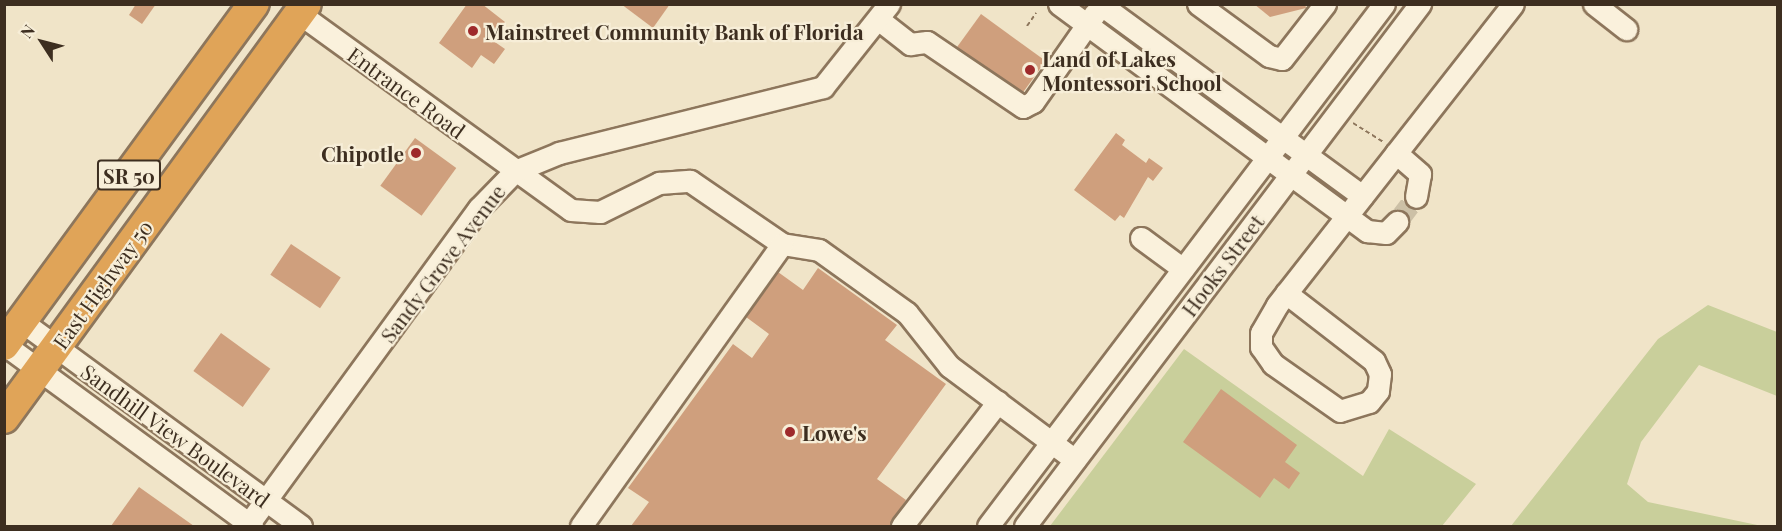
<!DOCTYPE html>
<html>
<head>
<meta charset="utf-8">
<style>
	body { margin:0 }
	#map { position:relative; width:1782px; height:531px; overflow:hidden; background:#f0e4c8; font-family:"Playfair Display",serif }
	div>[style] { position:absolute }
	.green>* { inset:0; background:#c9cf9b }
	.building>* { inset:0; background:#cf9f7d; transform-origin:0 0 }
	.minor-tunnel>* { height:21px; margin-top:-10.5px; transform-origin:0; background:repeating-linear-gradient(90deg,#ccc0a6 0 21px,transparent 0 31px) }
	.path>* { height:2px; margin-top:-1px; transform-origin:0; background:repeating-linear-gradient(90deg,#8d765c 0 4.5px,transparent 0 7.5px) }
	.roads { filter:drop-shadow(2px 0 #8d765c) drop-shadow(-2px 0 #8d765c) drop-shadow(0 2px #8d765c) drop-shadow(0 -2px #8d765c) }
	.minor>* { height:21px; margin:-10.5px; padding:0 10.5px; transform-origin:10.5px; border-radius:10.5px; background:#faf1dc }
	.highway>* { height:30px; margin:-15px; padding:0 15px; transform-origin:15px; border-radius:15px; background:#e0a458 }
	.dots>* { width:16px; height:16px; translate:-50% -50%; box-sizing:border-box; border:3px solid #f7eed8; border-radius:50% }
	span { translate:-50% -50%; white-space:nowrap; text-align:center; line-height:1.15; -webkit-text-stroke:4.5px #f7eed8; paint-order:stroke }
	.shield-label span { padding:2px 4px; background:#f7eed8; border:2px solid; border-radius:4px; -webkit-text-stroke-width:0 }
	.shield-label { font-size:20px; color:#3d2e20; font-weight:700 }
	.poi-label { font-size:21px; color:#3d2e20; font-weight:700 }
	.left { translate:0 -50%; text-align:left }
	.right { translate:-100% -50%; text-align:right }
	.street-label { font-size:21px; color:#3d2e20 }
	.frame { position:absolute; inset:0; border:6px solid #3d2e20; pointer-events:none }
	.north { position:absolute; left:12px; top:12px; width:60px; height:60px; -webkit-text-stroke:4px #f7eed8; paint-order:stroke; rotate:306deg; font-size:16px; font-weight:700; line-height:24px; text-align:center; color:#3d2e20 }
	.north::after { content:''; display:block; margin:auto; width:21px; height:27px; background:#3d2e20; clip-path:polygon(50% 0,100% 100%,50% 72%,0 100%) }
</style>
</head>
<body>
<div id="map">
	<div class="green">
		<i style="clip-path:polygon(1708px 305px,1777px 332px,1777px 396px,1699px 365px,1641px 442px,1627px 484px,1648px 502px,1762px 526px,1511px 526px,1658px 339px)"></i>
		<i style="clip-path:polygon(1184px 349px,1363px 476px,1389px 429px,1476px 484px,1442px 526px,1050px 526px)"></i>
	</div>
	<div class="building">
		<i style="clip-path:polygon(136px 4px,156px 4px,142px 24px,129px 15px)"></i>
		<i style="clip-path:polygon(467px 4px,482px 4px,505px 22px,492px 40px,505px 49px,494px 64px,481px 55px,472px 68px,439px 43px)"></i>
		<i style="clip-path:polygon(621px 4px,670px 4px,653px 28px)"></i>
		<i style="clip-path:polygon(1254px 4px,1305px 4px,1306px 8px,1270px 17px)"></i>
		<i style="left:981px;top:14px;width:80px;height:41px;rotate:36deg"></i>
		<i style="clip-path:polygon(1116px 133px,1125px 140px,1122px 145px,1146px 163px,1149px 158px,1163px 168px,1153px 181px,1148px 177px,1124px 218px,1120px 215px,1115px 221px,1074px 190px)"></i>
		<i style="left:415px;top:138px;width:51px;height:59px;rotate:36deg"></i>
		<i style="left:291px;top:244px;width:60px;height:37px;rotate:34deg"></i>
		<i style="clip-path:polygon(818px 268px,897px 325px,885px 340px,946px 384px,877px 479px,906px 500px,890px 526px,631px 526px,649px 502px,628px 488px,733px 344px,752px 358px,769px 334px,746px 317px,778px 272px,803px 290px)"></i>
		<i style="left:221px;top:333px;width:61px;height:47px;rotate:36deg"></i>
		<i style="clip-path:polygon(1221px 389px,1297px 445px,1285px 462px,1300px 473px,1289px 489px,1274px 478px,1260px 498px,1183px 442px)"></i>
		<i style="clip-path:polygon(139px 487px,194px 526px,111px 526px)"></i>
	</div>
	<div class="minor-tunnel">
		<i style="left:1397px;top:222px;width:31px;rotate:-53deg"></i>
	</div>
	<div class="path">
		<i style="left:1027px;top:26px;width:16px;rotate:-55deg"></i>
		<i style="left:1353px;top:123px;width:36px;rotate:32deg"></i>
	</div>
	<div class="roads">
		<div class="minor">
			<i style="left:1059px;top:4px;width:383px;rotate:36.4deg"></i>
			<i style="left:1367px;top:231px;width:19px;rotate:6deg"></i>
			<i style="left:1386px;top:233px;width:16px;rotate:-45deg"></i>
			<i style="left:1100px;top:4px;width:325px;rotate:36.2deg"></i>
			<i style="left:1198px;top:4px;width:88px;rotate:36.2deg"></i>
			<i style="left:1269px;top:56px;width:13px;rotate:13deg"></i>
			<i style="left:1282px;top:59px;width:70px;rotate:-52deg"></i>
			<i style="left:1594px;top:4px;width:41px;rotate:38deg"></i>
			<i style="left:300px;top:14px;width:334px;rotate:35.9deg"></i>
			<i style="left:571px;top:210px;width:29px;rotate:4deg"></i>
			<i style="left:600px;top:212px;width:66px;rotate:-26.2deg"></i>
			<i style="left:659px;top:183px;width:31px;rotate:-4deg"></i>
			<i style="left:690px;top:181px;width:112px;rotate:34.4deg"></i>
			<i style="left:782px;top:244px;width:37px;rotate:9deg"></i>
			<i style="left:819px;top:250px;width:108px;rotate:35.6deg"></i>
			<i style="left:907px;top:313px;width:68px;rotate:51.6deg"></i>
			<i style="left:949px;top:366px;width:157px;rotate:36.7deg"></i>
			<i style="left:878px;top:19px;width:41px;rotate:38deg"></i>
			<i style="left:910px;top:44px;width:17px;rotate:-7deg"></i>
			<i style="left:927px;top:42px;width:116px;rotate:34.1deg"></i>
			<i style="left:1023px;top:107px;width:11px;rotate:-27deg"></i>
			<i style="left:1033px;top:102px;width:108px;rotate:-55.1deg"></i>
			<i style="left:1396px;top:153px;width:32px;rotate:41deg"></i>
			<i style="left:1420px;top:174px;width:23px;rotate:100deg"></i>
			<i style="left:1141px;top:238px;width:52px;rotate:36.4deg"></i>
			<i style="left:1286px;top:293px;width:111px;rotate:37.7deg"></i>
			<i style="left:1374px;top:361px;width:14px;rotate:65deg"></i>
			<i style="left:1380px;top:374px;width:17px;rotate:97deg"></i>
			<i style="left:1378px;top:391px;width:14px;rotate:129deg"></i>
			<i style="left:1369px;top:402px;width:30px;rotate:163deg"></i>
			<i style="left:1340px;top:411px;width:82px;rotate:-145deg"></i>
			<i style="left:1273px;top:364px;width:21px;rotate:-125deg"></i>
			<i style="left:1261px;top:347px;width:14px;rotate:-90deg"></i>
			<i style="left:1261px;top:333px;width:32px;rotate:-60deg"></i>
			<i style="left:1277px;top:305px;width:382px;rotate:-51.9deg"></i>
			<i style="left:21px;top:321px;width:347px;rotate:36.2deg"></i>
			<i style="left:5px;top:345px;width:306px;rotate:36.2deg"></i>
			<i style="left:247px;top:526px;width:394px;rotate:-53.9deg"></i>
			<i style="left:479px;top:208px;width:52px;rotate:-45.8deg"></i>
			<i style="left:515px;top:171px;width:48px;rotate:-22.2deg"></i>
			<i style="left:559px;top:153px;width:272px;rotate:-14deg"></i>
			<i style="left:823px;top:87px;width:106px;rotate:-51.5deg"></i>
			<i style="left:581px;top:526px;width:346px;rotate:-54.5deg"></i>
			<i style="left:902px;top:526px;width:157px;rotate:-52.3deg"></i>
			<i style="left:988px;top:526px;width:655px;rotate:-52.82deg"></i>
			<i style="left:1025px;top:526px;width:655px;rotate:-52.89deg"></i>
		</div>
		<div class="highway">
			<i style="left:4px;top:345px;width:423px;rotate:-53.8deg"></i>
			<i style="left:4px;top:418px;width:512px;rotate:-53.89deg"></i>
		</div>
	</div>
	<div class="dots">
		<i style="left:473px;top:31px;background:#9e2a2b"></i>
		<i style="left:1030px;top:70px;background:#9e2a2b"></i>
		<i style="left:416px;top:153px;background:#9e2a2b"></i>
		<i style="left:790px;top:432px;background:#9e2a2b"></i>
	</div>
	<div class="shield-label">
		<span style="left:129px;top:175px">SR 50</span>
	</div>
	<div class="poi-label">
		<span class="left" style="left:485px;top:31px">Mainstreet Community Bank of Florida</span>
		<span class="left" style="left:1042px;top:70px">Land of Lakes<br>Montessori School</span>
		<span class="right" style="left:404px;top:153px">Chipotle</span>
		<span class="left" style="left:802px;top:432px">Lowe's</span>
	</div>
	<div class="street-label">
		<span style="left:407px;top:92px;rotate:36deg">Entrance Road</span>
		<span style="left:442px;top:263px;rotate:-53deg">Sandy Grove Avenue</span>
		<span style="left:1222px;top:265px;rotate:-53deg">Hooks Street</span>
		<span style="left:102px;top:284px;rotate:-54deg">East Highway 50</span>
		<span style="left:176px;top:435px;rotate:36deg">Sandhill View Boulevard</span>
	</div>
	<div class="frame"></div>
	<div class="north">N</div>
</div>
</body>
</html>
